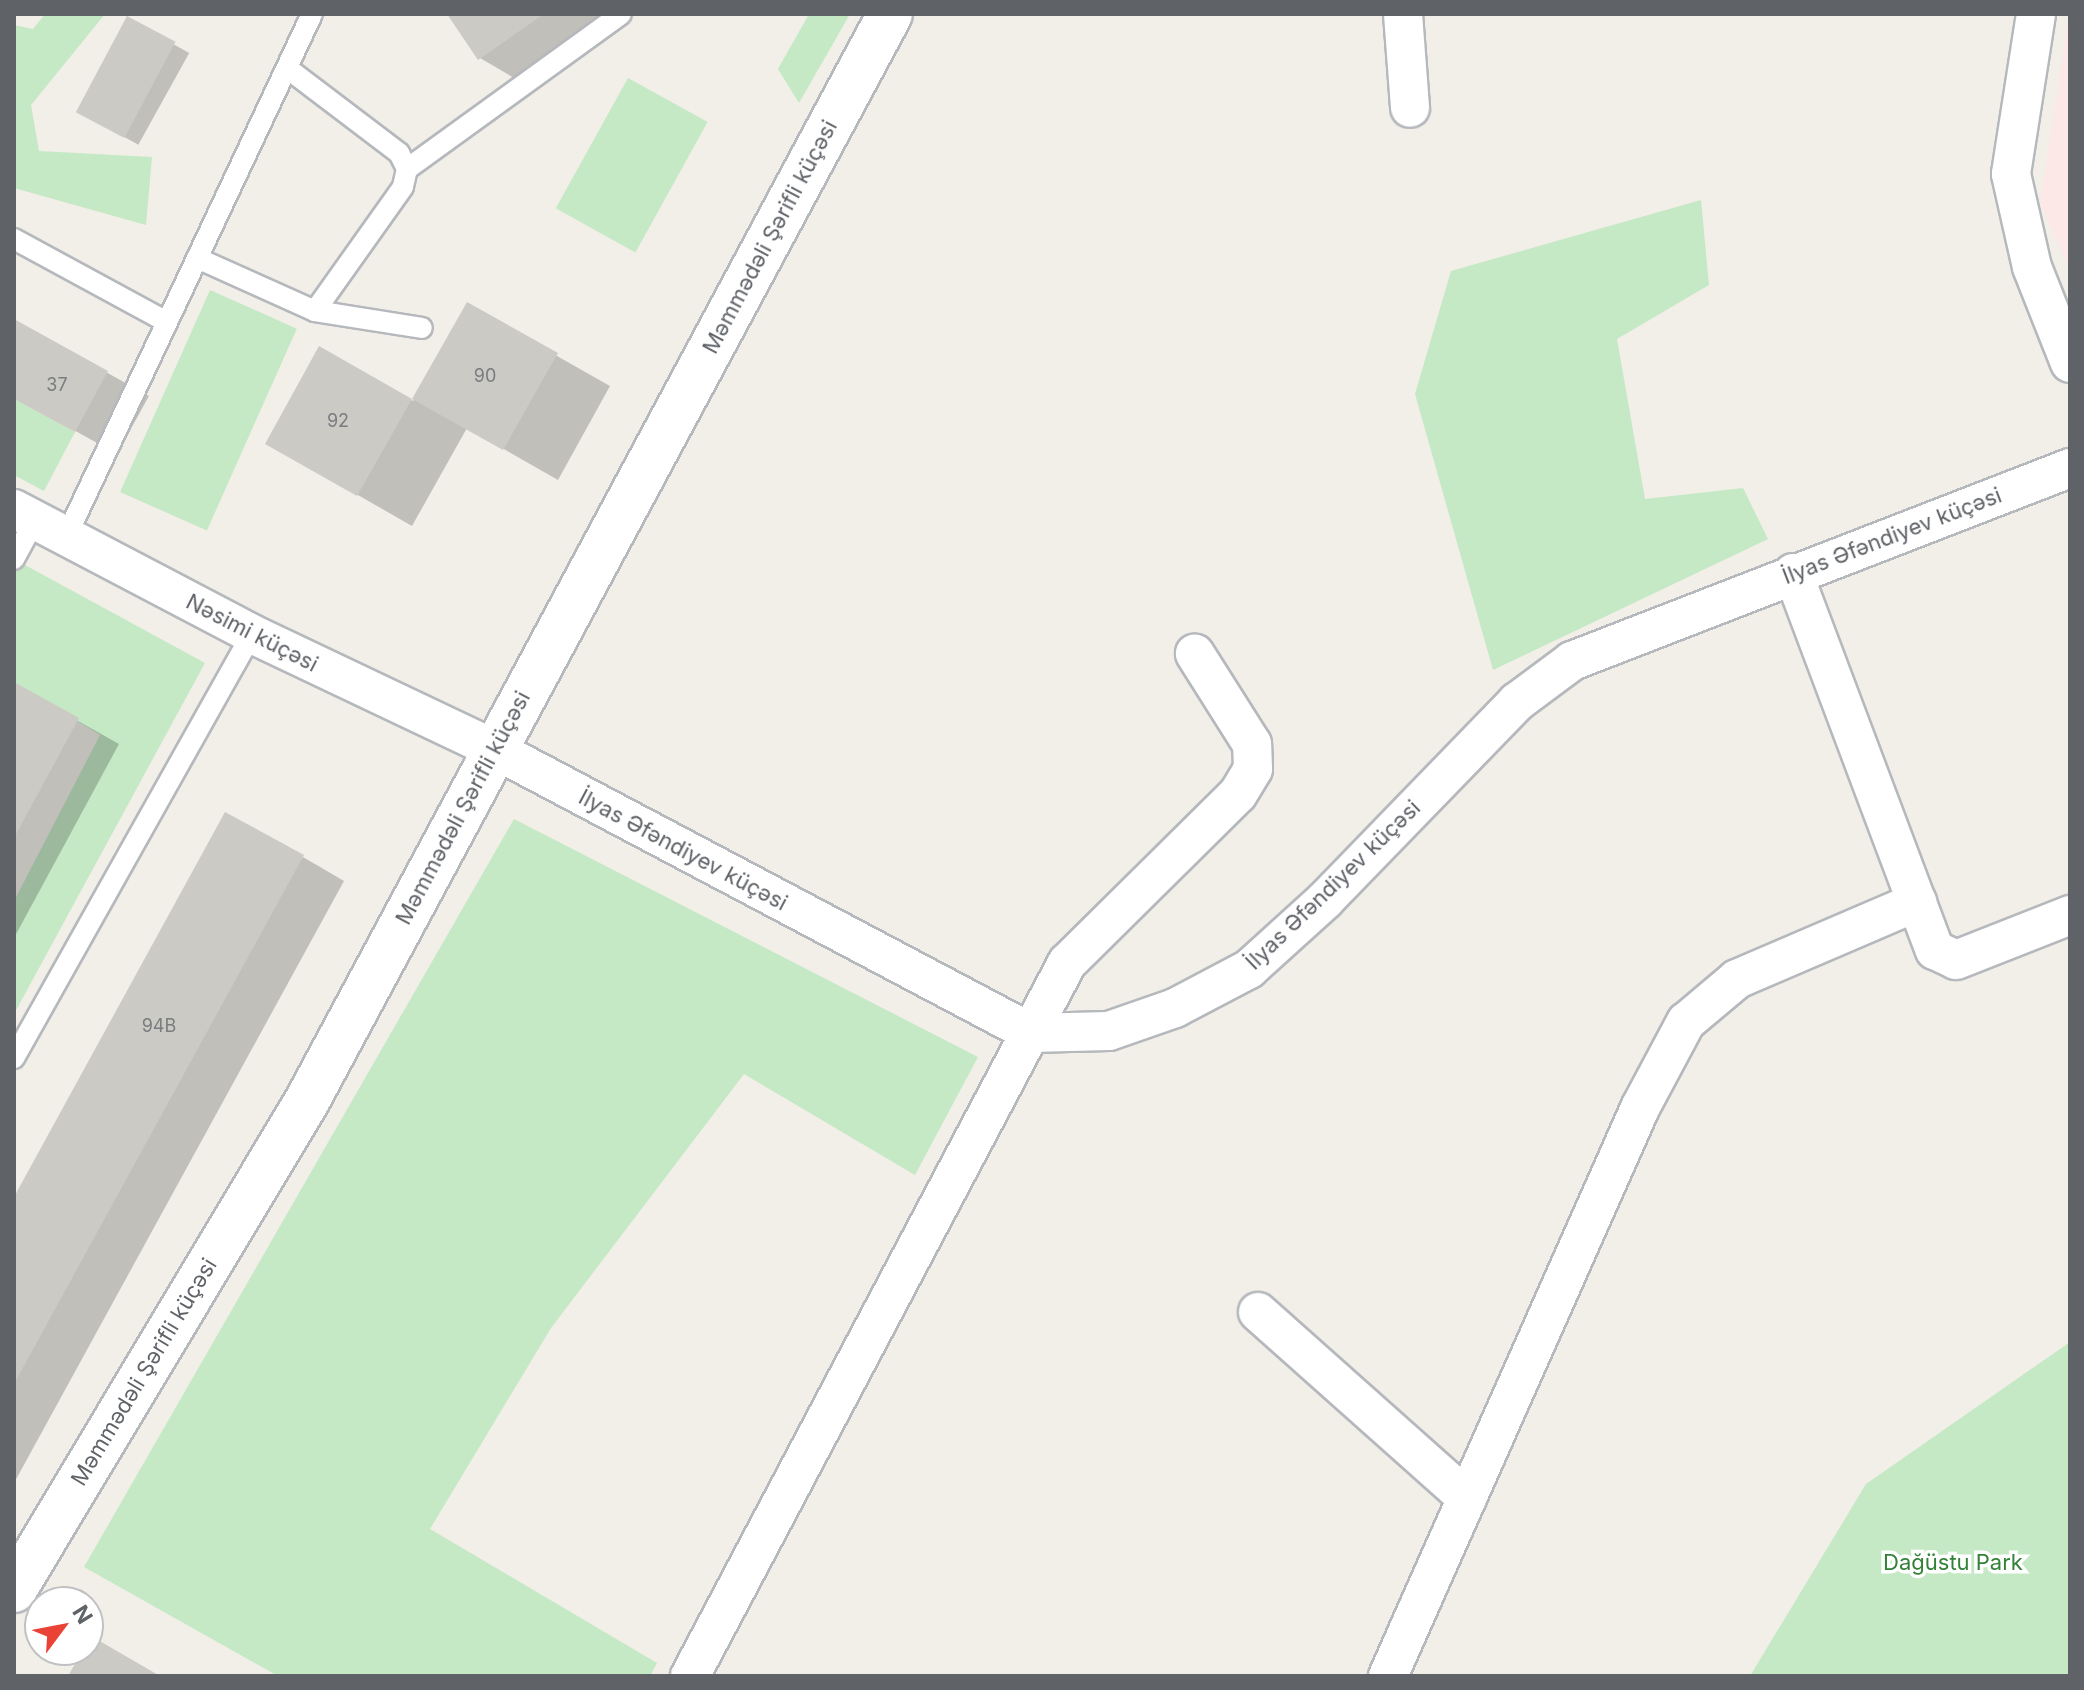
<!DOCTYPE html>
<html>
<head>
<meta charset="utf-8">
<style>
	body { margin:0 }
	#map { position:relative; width:2084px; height:1690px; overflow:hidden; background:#f1efe8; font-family:Inter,sans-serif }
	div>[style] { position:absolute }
	.medical>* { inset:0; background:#fce8e6 }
	.green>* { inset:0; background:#c5e8c5; transform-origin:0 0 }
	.shadow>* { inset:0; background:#0003; transform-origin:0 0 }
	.building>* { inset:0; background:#cccac5; transform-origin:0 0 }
	.roads { filter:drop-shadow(2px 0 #b5b8bc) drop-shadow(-2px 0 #b5b8bc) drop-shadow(0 2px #b5b8bc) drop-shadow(0 -2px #b5b8bc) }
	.lane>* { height:20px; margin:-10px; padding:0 10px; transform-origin:10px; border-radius:10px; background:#fff }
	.street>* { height:38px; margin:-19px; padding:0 19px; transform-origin:19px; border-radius:19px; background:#fff }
	.secondary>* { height:44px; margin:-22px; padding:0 22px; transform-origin:22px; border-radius:22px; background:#fff }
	span { translate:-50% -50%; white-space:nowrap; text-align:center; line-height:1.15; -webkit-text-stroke:7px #fff; paint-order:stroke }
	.number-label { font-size:18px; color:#7a7d7f }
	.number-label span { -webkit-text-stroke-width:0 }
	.street-label { font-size:22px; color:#5f6368 }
	.park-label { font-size:22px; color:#348238 }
	.frame { position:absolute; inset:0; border:16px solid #5f6368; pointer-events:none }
	.north { position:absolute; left:24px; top:1586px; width:80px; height:80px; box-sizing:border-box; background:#fff; border:2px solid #bfc1c3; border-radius:50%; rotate:58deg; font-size:22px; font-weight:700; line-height:32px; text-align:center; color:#5f6368 }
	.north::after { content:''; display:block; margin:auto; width:28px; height:36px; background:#ea4335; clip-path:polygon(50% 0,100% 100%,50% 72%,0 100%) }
</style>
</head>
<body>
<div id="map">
	<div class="medical">
		<i style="clip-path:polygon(2069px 14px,2070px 14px,2070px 270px,2040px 203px)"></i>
	</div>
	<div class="green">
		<i style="clip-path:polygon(45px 14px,105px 14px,31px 105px,39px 151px,152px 157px,146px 225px,14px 188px,14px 25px,33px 29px)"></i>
		<i style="clip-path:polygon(809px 14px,850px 14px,799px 103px,778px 69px)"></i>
		<i style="left:628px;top:78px;width:91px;height:149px;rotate:29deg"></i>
		<i style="clip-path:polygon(1701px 200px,1709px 285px,1617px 339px,1645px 499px,1743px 488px,1768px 539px,1493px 670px,1415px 394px,1451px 271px)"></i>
		<i style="left:210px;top:290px;width:95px;height:221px;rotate:24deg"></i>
		<i style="clip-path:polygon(14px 399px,75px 432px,44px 491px,14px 475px)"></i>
		<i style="clip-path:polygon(14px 559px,205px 663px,14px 1014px,14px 901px,100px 735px,14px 682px)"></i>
		<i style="clip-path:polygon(514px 819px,978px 1057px,915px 1175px,744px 1074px,551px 1328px,430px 1529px,657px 1663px,650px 1676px,278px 1676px,84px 1567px)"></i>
		<i style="clip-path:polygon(2070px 1342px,2070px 1676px,1750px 1676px,1866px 1484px)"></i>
	</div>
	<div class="shadow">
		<i style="clip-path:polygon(449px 14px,619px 14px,521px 82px,480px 58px)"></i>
		<i style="left:128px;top:19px;width:70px;height:105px;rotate:29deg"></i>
		<i style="clip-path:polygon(467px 305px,610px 386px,558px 480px,467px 428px,412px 526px,267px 443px,320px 349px,413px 401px)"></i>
		<i style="clip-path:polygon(14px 321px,149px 396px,117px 454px,14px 397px)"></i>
		<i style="clip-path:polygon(14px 685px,119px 744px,14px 938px)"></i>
		<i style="clip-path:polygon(303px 857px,344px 881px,14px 1483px,14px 1201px)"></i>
	</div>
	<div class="building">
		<i style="clip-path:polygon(447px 14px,544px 14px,478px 60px)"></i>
		<i style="left:127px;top:16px;width:55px;height:109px;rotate:28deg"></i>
		<i style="clip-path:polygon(467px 302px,558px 353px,503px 450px,412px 399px,357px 496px,265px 444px,319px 346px,412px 399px)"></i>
		<i style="clip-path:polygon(14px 319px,108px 371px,75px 432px,14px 399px)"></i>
		<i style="clip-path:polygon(14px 682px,79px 718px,14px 838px)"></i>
		<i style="clip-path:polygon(225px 812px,304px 855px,14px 1384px,14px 1197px)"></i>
		<i style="clip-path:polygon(91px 1636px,160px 1676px,68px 1676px,83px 1650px,88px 1650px)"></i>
	</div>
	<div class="roads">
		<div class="lane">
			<i style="left:287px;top:68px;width:141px;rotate:37.2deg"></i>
			<i style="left:399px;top:153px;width:18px;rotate:63deg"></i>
			<i style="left:407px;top:169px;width:18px;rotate:103deg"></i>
			<i style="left:403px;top:187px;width:152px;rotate:125.4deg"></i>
			<i style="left:407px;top:169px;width:264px;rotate:-35.9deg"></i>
			<i style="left:14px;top:239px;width:174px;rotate:28.5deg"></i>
			<i style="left:197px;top:258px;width:129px;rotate:24.2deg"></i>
			<i style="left:315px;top:311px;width:108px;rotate:9deg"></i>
			<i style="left:66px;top:537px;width:578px;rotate:-64.81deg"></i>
			<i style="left:14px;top:559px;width:44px;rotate:-61.7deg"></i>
			<i style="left:14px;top:1058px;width:486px;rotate:-60.7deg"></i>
		</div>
		<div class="street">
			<i style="left:1403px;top:14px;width:94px;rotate:85.7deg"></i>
			<i style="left:2036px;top:14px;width:162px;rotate:98.9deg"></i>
			<i style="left:2011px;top:174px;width:95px;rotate:77.3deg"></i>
			<i style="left:2032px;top:267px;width:103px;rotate:68.4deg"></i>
			<i style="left:14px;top:509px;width:269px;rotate:27.7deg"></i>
			<i style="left:252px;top:634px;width:268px;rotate:25.4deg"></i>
			<i style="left:494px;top:749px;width:607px;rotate:27.87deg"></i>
			<i style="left:1031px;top:1033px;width:78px;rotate:-1.5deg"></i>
			<i style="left:1109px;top:1031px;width:70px;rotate:-19.2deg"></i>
			<i style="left:1175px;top:1008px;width:84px;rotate:-27.8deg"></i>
			<i style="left:1249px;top:969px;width:103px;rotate:-42.2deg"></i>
			<i style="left:1325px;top:900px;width:276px;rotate:-45.9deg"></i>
			<i style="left:1517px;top:702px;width:69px;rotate:-36.7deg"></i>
			<i style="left:1572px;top:661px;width:534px;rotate:-21.18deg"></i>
			<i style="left:1793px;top:573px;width:403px;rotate:69.4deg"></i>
			<i style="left:1935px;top:950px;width:23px;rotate:25deg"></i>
			<i style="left:1956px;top:960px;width:123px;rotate:-21.5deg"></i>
			<i style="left:1258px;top:1312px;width:280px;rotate:41.7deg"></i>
			<i style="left:690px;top:1676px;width:807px;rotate:-62.13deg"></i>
			<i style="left:1067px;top:963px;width:240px;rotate:-44.7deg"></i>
			<i style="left:1238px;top:794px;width:29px;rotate:-59deg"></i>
			<i style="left:1253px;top:769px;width:25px;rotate:-92deg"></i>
			<i style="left:1252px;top:744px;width:107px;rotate:-122.3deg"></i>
			<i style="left:1388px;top:1676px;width:621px;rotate:-66.07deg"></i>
			<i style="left:1640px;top:1108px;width:98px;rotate:-61.9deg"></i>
			<i style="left:1686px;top:1022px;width:67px;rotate:-40.1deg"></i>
			<i style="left:1737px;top:979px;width:196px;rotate:-23.2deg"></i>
		</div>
		<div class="secondary">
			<i style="left:14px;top:1590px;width:570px;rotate:-59.07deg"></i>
			<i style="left:307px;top:1101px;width:1233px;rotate:-61.79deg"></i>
		</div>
	</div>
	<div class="number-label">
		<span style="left:485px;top:376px">90</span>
		<span style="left:57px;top:385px">37</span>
		<span style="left:338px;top:421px">92</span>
		<span style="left:159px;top:1026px">94B</span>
	</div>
	<div class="street-label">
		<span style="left:770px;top:237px;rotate:-62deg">Məmmədəli Şərifli küçəsi</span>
		<span style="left:1892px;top:536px;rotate:-21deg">İlyas Əfəndiyev küçəsi</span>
		<span style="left:252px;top:633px;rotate:27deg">Nəsimi küçəsi</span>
		<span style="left:463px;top:808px;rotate:-62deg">Məmmədəli Şərifli küçəsi</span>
		<span style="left:683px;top:850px;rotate:28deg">İlyas Əfəndiyev küçəsi</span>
		<span style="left:1333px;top:885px;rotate:-44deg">İlyas Əfəndiyev küçəsi</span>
		<span style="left:144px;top:1372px;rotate:-59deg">Məmmədəli Şərifli küçəsi</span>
	</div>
	<div class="park-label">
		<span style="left:1953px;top:1563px">Dağüstu Park</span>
	</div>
	<div class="frame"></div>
	<div class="north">N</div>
</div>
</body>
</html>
